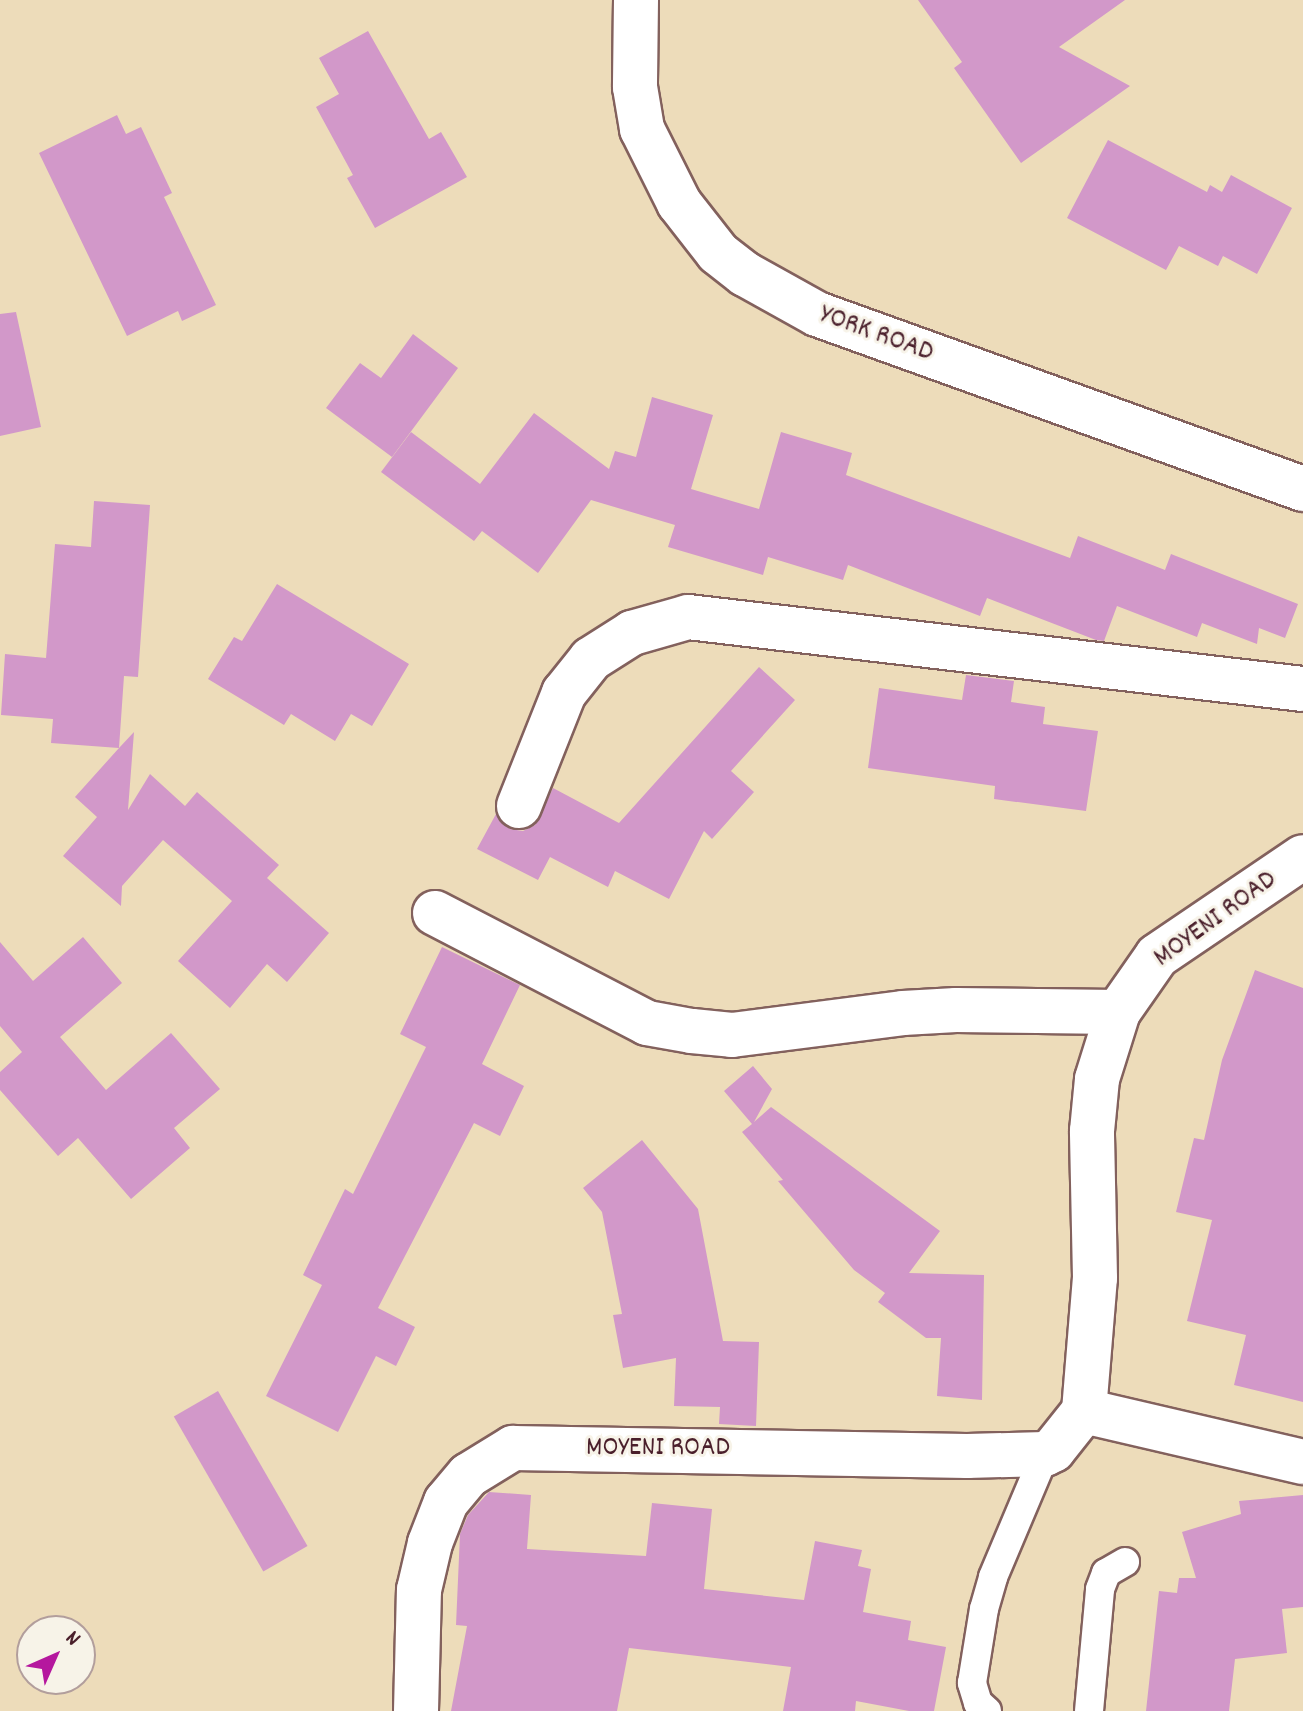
<!DOCTYPE html>
<html>
<head>
<meta charset="utf-8">
<style>
	body { margin:0 }
	#map { position:relative; width:1303px; height:1711px; overflow:hidden; background:#eddcba; font-family:Dekko,sans-serif }
	div>[style] { position:absolute }
	.building>* { inset:0; background:#d298c9; transform-origin:0 0 }
	.roads { filter:drop-shadow(2px 0 #83615d) drop-shadow(-2px 0 #83615d) drop-shadow(0 2px #83615d) drop-shadow(0 -2px #83615d) }
	.service>* { height:28px; margin:-14px; padding:0 14px; transform-origin:14px; border-radius:14px; background:#fff }
	.minor>* { height:44px; margin:-22px; padding:0 22px; transform-origin:22px; border-radius:22px; background:#fff }
	span { translate:-50% -50%; white-space:nowrap; text-align:center; line-height:1.15; -webkit-text-stroke:6px #f7f3e8; paint-order:stroke }
	.street-label { font-size:28px; color:#4a1f2b }
	.north { position:absolute; left:16px; top:1615px; width:80px; height:80px; box-sizing:border-box; background:#f7f3e8; border:2px solid #b29e9c; border-radius:50%; rotate:45deg; font-size:22px; font-weight:700; line-height:32px; text-align:center; color:#4a1f2b }
	.north::after { content:''; display:block; margin:auto; width:28px; height:36px; background:#b5179e; clip-path:polygon(50% 0,100% 100%,50% 72%,0 100%) }
</style>
</head>
<body>
<div id="map">
	<div class="building">
		<i style="clip-path:polygon(918px 0,1125px 0,1059px 47px,1130px 86px,1021px 163px,954px 68px,962px 62px)"></i>
		<i style="clip-path:polygon(368px 31px,429px 139px,441px 132px,467px 177px,375px 228px,347px 178px,353px 175px,316px 107px,339px 94px,319px 58px)"></i>
		<i style="clip-path:polygon(117px 115px,126px 134px,141px 127px,172px 193px,164px 197px,216px 305px,182px 321px,178px 311px,127px 336px,39px 153px)"></i>
		<i style="clip-path:polygon(1108px 140px,1207px 192px,1210px 185px,1222px 192px,1231px 175px,1292px 208px,1257px 274px,1223px 256px,1218px 266px,1179px 246px,1166px 270px,1067px 218px)"></i>
		<i style="clip-path:polygon(16px 312px,41px 427px,0 436px,0 314px)"></i>
		<i style="clip-path:polygon(413px 334px,458px 368px,392px 457px,326px 408px,360px 363px,381px 378px)"></i>
		<i style="clip-path:polygon(652px 397px,713px 415px,691px 489px,759px 509px,781px 432px,852px 453px,846px 475px,1070px 558px,1078px 536px,1165px 570px,1171px 554px,1298px 604px,1285px 638px,1259px 628px,1257px 644px,1202px 623px,1197px 637px,1117px 606px,1104px 641px,1096px 640px,987px 598px,980px 616px,848px 565px,843px 580px,768px 557px,763px 575px,668px 547px,675px 525px,591px 500px,538px 573px,482px 531px,474px 541px,381px 472px,411px 432px,480px 484px,534px 413px,609px 469px,615px 451px,636px 457px)"></i>
		<i style="clip-path:polygon(94px 501px,150px 505px,138px 677px,124px 676px,119px 748px,134px 732px,128px 810px,150px 774px,185px 806px,197px 792px,279px 865px,267px 878px,329px 933px,287px 982px,267px 964px,230px 1008px,178px 961px,232px 901px,163px 840px,122px 886px,121px 906px,63px 856px,97px 817px,75px 797px,119px 748px,51px 743px,53px 719px,1px 715px,5px 654px,46px 658px,55px 544px,91px 547px)"></i>
		<i style="clip-path:polygon(277px 584px,409px 664px,372px 726px,351px 714px,335px 741px,291px 714px,284px 725px,208px 679px,234px 637px,242px 641px)"></i>
		<i style="clip-path:polygon(759px 667px,795px 700px,731px 771px,754px 792px,712px 839px,704px 831px,669px 899px,615px 871px,608px 887px,550px 857px,538px 880px,477px 849px,496px 814px,510px 829px,523px 831px,535px 825px,553px 788px,619px 823px)"></i>
		<i style="clip-path:polygon(966px 675px,1014px 681px,1011px 702px,1045px 707px,1043px 724px,1098px 731px,1086px 811px,994px 799px,995px 786px,868px 768px,879px 688px,962px 700px)"></i>
		<i style="clip-path:polygon(83px 937px,122px 983px,60px 1037px,106px 1090px,171px 1033px,220px 1089px,174px 1128px,190px 1148px,131px 1199px,78px 1138px,58px 1156px,0 1090px,0 1072px,22px 1052px,0 1026px,0 942px,33px 981px)"></i>
		<i style="clip-path:polygon(442px 947px,520px 985px,482px 1064px,524px 1086px,500px 1136px,474px 1123px,378px 1308px,415px 1327px,396px 1366px,376px 1356px,338px 1432px,266px 1396px,322px 1285px,303px 1275px,345px 1189px,353px 1194px,426px 1047px,400px 1034px)"></i>
		<i style="clip-path:polygon(1255px 970px,1303px 988px,1303px 1402px,1234px 1385px,1246px 1335px,1187px 1321px,1212px 1220px,1176px 1212px,1194px 1138px,1204px 1140px,1222px 1060px)"></i>
		<i style="clip-path:polygon(753px 1066px,772px 1089px,754px 1122px,771px 1107px,940px 1231px,909px 1273px,984px 1275px,982px 1400px,937px 1396px,941px 1338px,926px 1338px,878px 1302px,885px 1293px,854px 1270px,778px 1181px,783px 1180px,742px 1132px,752px 1124px,724px 1091px)"></i>
		<i style="clip-path:polygon(642px 1140px,698px 1209px,723px 1341px,759px 1342px,756px 1426px,719px 1424px,720px 1407px,674px 1406px,676px 1358px,623px 1368px,613px 1315px,622px 1314px,602px 1212px,583px 1188px)"></i>
		<i style="left:218px;top:1391px;width:179px;height:51px;rotate:60deg"></i>
		<i style="clip-path:polygon(489px 1492px,531px 1495px,527px 1549px,646px 1556px,652px 1503px,712px 1509px,704px 1589px,804px 1600px,815px 1541px,862px 1550px,858px 1566px,871px 1569px,863px 1612px,911px 1621px,908px 1640px,946px 1647px,934px 1711px,909px 1711px,856px 1701px,855px 1711px,783px 1711px,791px 1667px,629px 1648px,617px 1711px,451px 1711px,467px 1626px,456px 1625px,460px 1534px,468px 1515px)"></i>
		<i style="clip-path:polygon(1303px 1495px,1303px 1607px,1282px 1609px,1287px 1653px,1235px 1659px,1229px 1711px,1146px 1711px,1159px 1591px,1177px 1593px,1179px 1578px,1196px 1578px,1182px 1532px,1241px 1514px,1239px 1501px)"></i>
	</div>
	<div class="roads">
		<div class="service">
			<i style="left:987px;top:1711px;width:12px;rotate:-138deg"></i>
			<i style="left:978px;top:1703px;width:21px;rotate:-107deg"></i>
			<i style="left:972px;top:1683px;width:75px;rotate:-80.8deg"></i>
			<i style="left:984px;top:1609px;width:33px;rotate:-74deg"></i>
			<i style="left:993px;top:1577px;width:134px;rotate:-67.1deg"></i>
			<i style="left:1089px;top:1711px;width:122px;rotate:-84.8deg"></i>
			<i style="left:1100px;top:1589px;width:17px;rotate:-69deg"></i>
			<i style="left:1106px;top:1573px;width:22px;rotate:-30deg"></i>
		</div>
		<div class="minor">
			<i style="left:636px;top:0;width:87px;rotate:90.7deg"></i>
			<i style="left:635px;top:87px;width:43px;rotate:80.5deg"></i>
			<i style="left:642px;top:129px;width:83px;rotate:63.4deg"></i>
			<i style="left:679px;top:203px;width:63px;rotate:52deg"></i>
			<i style="left:718px;top:253px;width:34px;rotate:38deg"></i>
			<i style="left:745px;top:274px;width:82px;rotate:29.1deg"></i>
			<i style="left:817px;top:314px;width:517px;rotate:19.8deg"></i>
			<i style="left:519px;top:806px;width:122px;rotate:-68.3deg"></i>
			<i style="left:564px;top:693px;width:43px;rotate:-51.5deg"></i>
			<i style="left:591px;top:659px;width:49px;rotate:-32.4deg"></i>
			<i style="left:632px;top:633px;width:58px;rotate:-15.9deg"></i>
			<i style="left:688px;top:617px;width:619px;rotate:6.68deg"></i>
			<i style="left:435px;top:913px;width:239px;rotate:27.4deg"></i>
			<i style="left:647px;top:1023px;width:46px;rotate:10.1deg"></i>
			<i style="left:692px;top:1031px;width:40px;rotate:5.7deg"></i>
			<i style="left:732px;top:1035px;width:172px;rotate:-7.3deg"></i>
			<i style="left:903px;top:1013px;width:53px;rotate:-3.2deg"></i>
			<i style="left:956px;top:1010px;width:162px;rotate:0.7deg"></i>
			<i style="left:1084px;top:1411px;width:225px;rotate:13.1deg"></i>
			<i style="left:416px;top:1711px;width:121px;rotate:-88.6deg"></i>
			<i style="left:419px;top:1590px;width:48px;rotate:-76.8deg"></i>
			<i style="left:430px;top:1543px;width:44px;rotate:-68.7deg"></i>
			<i style="left:446px;top:1502px;width:35px;rotate:-50deg"></i>
			<i style="left:469px;top:1475px;width:52px;rotate:-31.5deg"></i>
			<i style="left:513px;top:1448px;width:454px;rotate:1deg"></i>
			<i style="left:967px;top:1456px;width:78px;rotate:-1.5deg"></i>
			<i style="left:1045px;top:1454px;width:9px;rotate:-27deg"></i>
			<i style="left:1053px;top:1450px;width:50px;rotate:-51.5deg"></i>
			<i style="left:1084px;top:1411px;width:133px;rotate:-85.3deg"></i>
			<i style="left:1095px;top:1278px;width:147px;rotate:-91.2deg"></i>
			<i style="left:1092px;top:1131px;width:52px;rotate:-84.5deg"></i>
			<i style="left:1097px;top:1079px;width:70px;rotate:-72.6deg"></i>
			<i style="left:1118px;top:1012px;width:68px;rotate:-55.1deg"></i>
			<i style="left:1157px;top:956px;width:176px;rotate:-34.1deg"></i>
		</div>
	</div>
	<div class="street-label">
		<span style="left:876px;top:335px;rotate:20deg">YORK ROAD</span>
		<span style="left:1216px;top:920px;rotate:-36deg">MOYENI ROAD</span>
		<span style="left:658px;top:1449px">MOYENI ROAD</span>
	</div>
	<div class="north">N</div>
</div>
</body>
</html>
